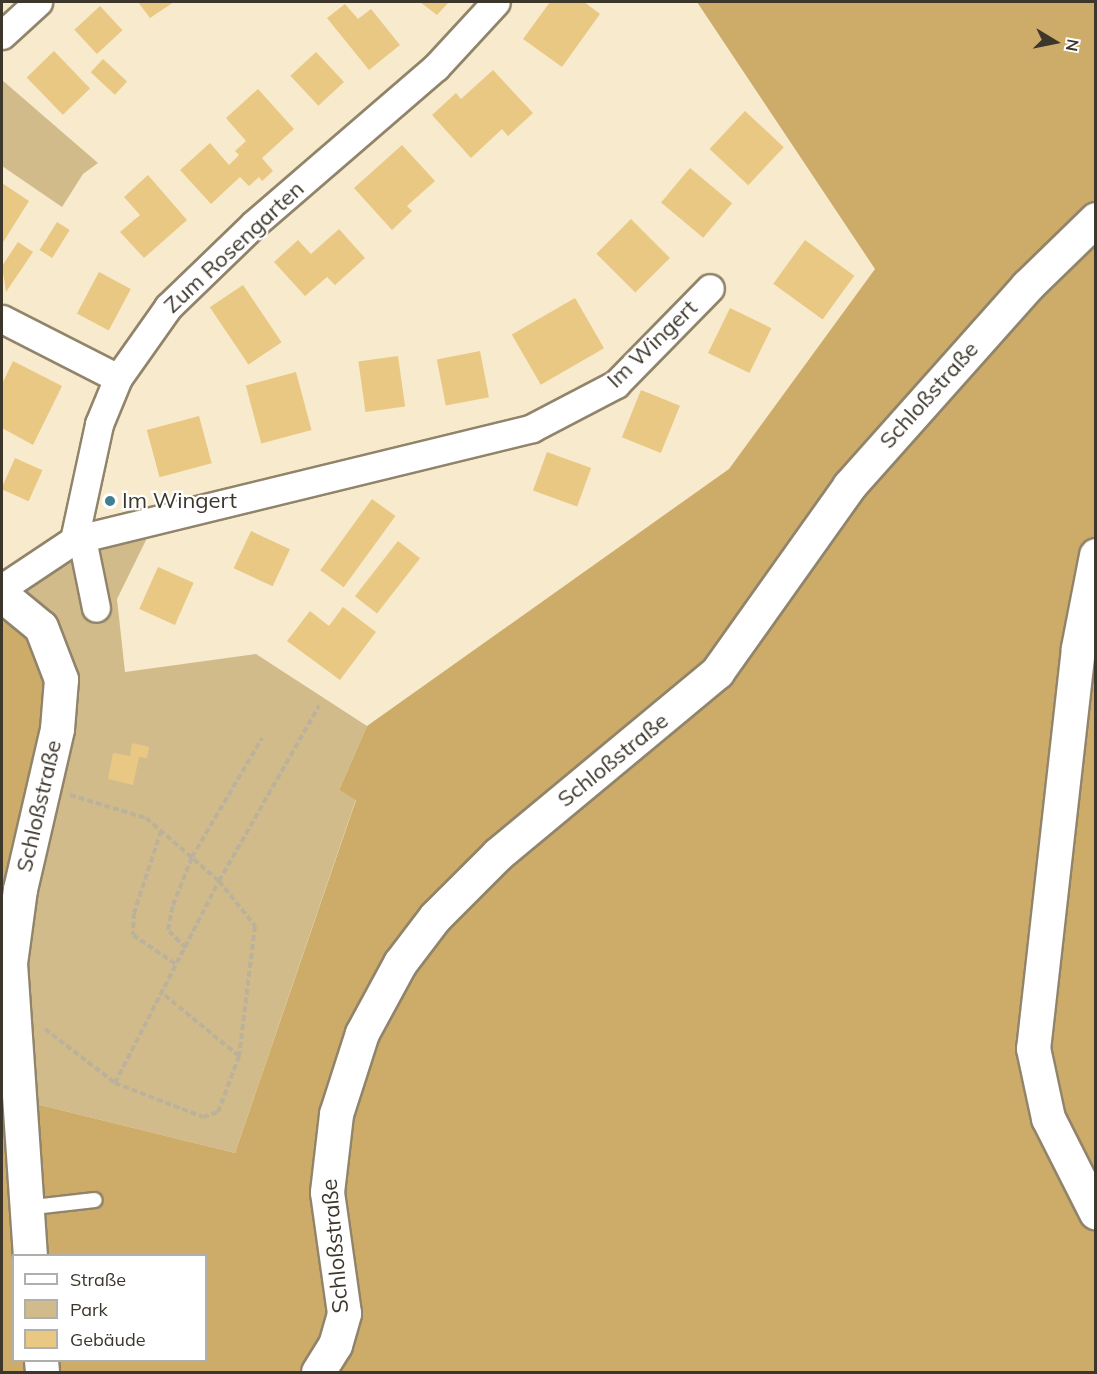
<!DOCTYPE html>
<html>
<head>
<meta charset="utf-8">
<style>
	body { margin:0 }
	#map { position:relative; width:1097px; height:1374px; overflow:hidden; background:#f8eacd; font-family:Mulish,sans-serif }
	div>[style] { position:absolute }
	.green>* { inset:0; background:#d2bb8b }
	.forest>* { inset:0; background:#cdac69 }
	.building>* { inset:0; background:#e9c884; transform-origin:0 0 }
	.path>* { height:4px; margin-top:-2px; transform-origin:0; background:repeating-linear-gradient(90deg,#bcb19a 0 6px,transparent 0 9px) }
	.roads { filter:drop-shadow(2px 0 #91846a) drop-shadow(-2px 0 #91846a) drop-shadow(0 2px #91846a) drop-shadow(0 -2px #91846a) }
	.service>* { height:14px; margin:-7px; padding:0 7px; transform-origin:7px; border-radius:7px; background:#fff }
	.minor>* { height:27px; margin:-13.5px; padding:0 13.5px; transform-origin:13.5px; border-radius:13.5px; background:#fff }
	.secondary>* { height:33px; margin:-16.5px; padding:0 16.5px; transform-origin:16.5px; border-radius:16.5px; background:#fff }
	.dots>* { width:16px; height:16px; translate:-50% -50%; box-sizing:border-box; border:3px solid #fff; border-radius:50% }
	span { translate:-50% -50%; white-space:nowrap; text-align:center; line-height:1.15; -webkit-text-stroke:4.5px #fff; paint-order:stroke }
	.street-label { font-size:22px; color:#3c362b }
	.poi-label { font-size:22px; color:#3c362b }
	.left { translate:0 -50%; text-align:left }
	.frame { position:absolute; inset:0; border:3px solid #3c362b; pointer-events:none }
	.legend { position:absolute; left:12px; top:1254px; width:195px; height:108px; box-sizing:border-box; background:#fff; border:2px solid #b1afaa; margin:0; padding:8px 10px; list-style:none; font-size:18px; color:#3c362b }
	.legend li { display:flex; align-items:center; gap:12px; height:30px }
	.legend b { width:30px; border:2px solid #b1afaa }
	.north { position:absolute; left:1025px; top:12px; width:60px; height:60px; -webkit-text-stroke:4px #fff; paint-order:stroke; rotate:100deg; font-size:16px; font-weight:700; line-height:24px; text-align:center; color:#3c362b }
	.north::after { content:''; display:block; margin:auto; width:21px; height:27px; background:#3c362b; clip-path:polygon(50% 0,100% 100%,50% 72%,0 100%) }
</style>
</head>
<body>
<div id="map">
	<div class="green">
		<i style="clip-path:polygon(2px 80px,98px 163px,83px 174px,62px 207px,2px 166px)"></i>
		<i style="clip-path:polygon(152px 528px,117px 599px,125px 672px,256px 654px,367px 726px,339px 790px,356px 799px,235px 1153px,20px 1100px,14px 600px,33px 580px,86px 548px)"></i>
	</div>
	<div class="forest">
		<i style="clip-path:polygon(evenodd,697px 2px,1095px 2px,1095px 1372px,2px 1372px,2px 602px,62px 650px,17px 947px,20px 1100px,235px 1153px,356px 800px,339px 790px,367px 726px,729px 469px,875px 269px,697px 2px,14px 1256px,206px 1256px,206px 1360px,14px 1360px,14px 1256px)"></i>
	</div>
	<div class="building">
		<i style="clip-path:polygon(138px 2px,174px 2px,150px 18px)"></i>
		<i style="clip-path:polygon(420px 2px,449px 2px,437px 15px)"></i>
		<i style="clip-path:polygon(550px 2px,584px 2px,600px 14px,562px 67px,523px 39px)"></i>
		<i style="clip-path:polygon(345px 4px,358px 19px,371px 9px,400px 45px,369px 70px,327px 18px)"></i>
		<i style="left:100px;top:6px;width:33px;height:35px;rotate:47deg"></i>
		<i style="left:54px;top:51px;width:52px;height:38px;rotate:46deg"></i>
		<i style="left:316px;top:52px;width:41px;height:35px;rotate:47deg"></i>
		<i style="left:103px;top:59px;width:33px;height:18px;rotate:43deg"></i>
		<i style="clip-path:polygon(493px 70px,533px 113px,508px 136px,502px 129px,471px 158px,432px 115px,456px 93px,461px 99px)"></i>
		<i style="clip-path:polygon(258px 89px,294px 129px,262px 158px,273px 171px,262px 181px,259px 177px,249px 186px,240px 177px,211px 204px,180px 170px,210px 143px,229px 165px,239px 155px,235px 151px,246px 141px,226px 118px)"></i>
		<i style="left:745px;top:111px;width:53px;height:52px;rotate:43deg"></i>
		<i style="clip-path:polygon(402px 145px,435px 181px,407px 206px,412px 211px,392px 230px,354px 188px)"></i>
		<i style="left:690px;top:168px;width:55px;height:45px;rotate:40deg"></i>
		<i style="clip-path:polygon(148px 175px,187px 220px,144px 258px,120px 232px,140px 215px,124px 197px)"></i>
		<i style="clip-path:polygon(2px 183px,29px 201px,2px 244px)"></i>
		<i style="left:631px;top:219px;width:55px;height:49px;rotate:45deg"></i>
		<i style="left:57px;top:222px;width:15px;height:33px;rotate:32deg"></i>
		<i style="clip-path:polygon(339px 229px,365px 258px,335px 285px,327px 277px,305px 296px,274px 262px,298px 240px,311px 254px)"></i>
		<i style="left:805px;top:240px;width:61px;height:54px;rotate:36deg"></i>
		<i style="clip-path:polygon(18px 242px,33px 252px,6px 292px,2px 266px)"></i>
		<i style="left:99px;top:272px;width:36px;height:47px;rotate:28deg"></i>
		<i style="left:243px;top:285px;width:69px;height:40px;rotate:56deg"></i>
		<i style="left:575px;top:298px;width:58px;height:73px;rotate:60deg"></i>
		<i style="left:730px;top:308px;width:46px;height:50px;rotate:26deg"></i>
		<i style="left:480px;top:351px;width:47px;height:44px;rotate:79deg"></i>
		<i style="left:398px;top:356px;width:51px;height:40px;rotate:82deg"></i>
		<i style="clip-path:polygon(13px 361px,62px 386px,33px 445px,2px 428px,2px 384px)"></i>
		<i style="left:296px;top:372px;width:60px;height:52px;rotate:75deg"></i>
		<i style="left:641px;top:390px;width:42px;height:51px;rotate:22deg"></i>
		<i style="left:199px;top:416px;width:49px;height:54px;rotate:75deg"></i>
		<i style="left:547px;top:452px;width:47px;height:41px;rotate:20deg"></i>
		<i style="left:15px;top:458px;width:30px;height:34px;rotate:24deg"></i>
		<i style="left:372px;top:499px;width:29px;height:88px;rotate:36deg"></i>
		<i style="left:251px;top:531px;width:43px;height:41px;rotate:25deg"></i>
		<i style="left:398px;top:541px;width:28px;height:70px;rotate:38deg"></i>
		<i style="left:158px;top:567px;width:39px;height:46px;rotate:24deg"></i>
		<i style="clip-path:polygon(343px 607px,376px 632px,340px 680px,287px 641px,310px 611px,329px 626px)"></i>
		<i style="clip-path:polygon(132px 743px,149px 747px,147px 758px,139px 757px,133px 785px,108px 779px,113px 753px,130px 756px)"></i>
	</div>
	<div class="path">
		<i style="left:70px;top:795px;width:79px;rotate:16.8deg"></i>
		<i style="left:146px;top:818px;width:96px;rotate:40.8deg"></i>
		<i style="left:219px;top:881px;width:202px;rotate:-60.3deg"></i>
		<i style="left:161px;top:831px;width:86px;rotate:108.2deg"></i>
		<i style="left:134px;top:913px;width:22px;rotate:93deg"></i>
		<i style="left:133px;top:935px;width:53px;rotate:34.3deg"></i>
		<i style="left:186px;top:948px;width:25px;rotate:-135deg"></i>
		<i style="left:168px;top:930px;width:25px;rotate:-79deg"></i>
		<i style="left:173px;top:905px;width:52px;rotate:-68.4deg"></i>
		<i style="left:192px;top:857px;width:138px;rotate:-59.5deg"></i>
		<i style="left:45px;top:1029px;width:88px;rotate:37.6deg"></i>
		<i style="left:115px;top:1083px;width:94px;rotate:21.1deg"></i>
		<i style="left:203px;top:1117px;width:16px;rotate:-18deg"></i>
		<i style="left:218px;top:1112px;width:60px;rotate:-69.4deg"></i>
		<i style="left:239px;top:1056px;width:99px;rotate:-140.7deg"></i>
		<i style="left:115px;top:1083px;width:227px;rotate:-62.8deg"></i>
		<i style="left:219px;top:881px;width:58px;rotate:51.3deg"></i>
		<i style="left:255px;top:926px;width:131px;rotate:97deg"></i>
	</div>
	<div class="roads">
		<div class="service">
			<i style="left:25px;top:1208px;width:70px;rotate:-6.5deg"></i>
		</div>
		<div class="minor">
			<i style="left:2px;top:35px;width:49px;rotate:-42.5deg"></i>
			<i style="left:2px;top:319px;width:130px;rotate:27deg"></i>
			<i style="left:82px;top:539px;width:70px;rotate:78.5deg"></i>
			<i style="left:74px;top:540px;width:471px;rotate:-13.7deg"></i>
			<i style="left:532px;top:428px;width:95px;rotate:-27.6deg"></i>
			<i style="left:616px;top:384px;width:134px;rotate:-45.6deg"></i>
			<i style="left:2px;top:588px;width:87px;rotate:-33.7deg"></i>
			<i style="left:74px;top:540px;width:119px;rotate:-77.8deg"></i>
			<i style="left:99px;top:424px;width:50px;rotate:-67.6deg"></i>
			<i style="left:118px;top:378px;width:87px;rotate:-54.8deg"></i>
			<i style="left:168px;top:307px;width:120px;rotate:-44deg"></i>
			<i style="left:254px;top:224px;width:240px;rotate:-40.8deg"></i>
			<i style="left:436px;top:67px;width:88px;rotate:-47.3deg"></i>
		</div>
		<div class="secondary">
			<i style="left:1096px;top:555px;width:95px;rotate:101deg"></i>
			<i style="left:1078px;top:648px;width:403px;rotate:96.4deg"></i>
			<i style="left:1033px;top:1048px;width:72px;rotate:77.9deg"></i>
			<i style="left:1048px;top:1118px;width:106px;rotate:63.2deg"></i>
			<i style="left:2px;top:595px;width:50px;rotate:39.4deg"></i>
			<i style="left:41px;top:627px;width:56px;rotate:69deg"></i>
			<i style="left:61px;top:679px;width:50px;rotate:94.6deg"></i>
			<i style="left:57px;top:729px;width:164px;rotate:103deg"></i>
			<i style="left:20px;top:889px;width:75px;rotate:97.7deg"></i>
			<i style="left:10px;top:963px;width:294px;rotate:86.1deg"></i>
			<i style="left:41px;top:1360px;width:12px;rotate:85deg"></i>
			<i style="left:318px;top:1372px;width:32px;rotate:-58deg"></i>
			<i style="left:335px;top:1345px;width:33px;rotate:-74deg"></i>
			<i style="left:344px;top:1313px;width:122px;rotate:-98deg"></i>
			<i style="left:327px;top:1192px;width:79px;rotate:-83.4deg"></i>
			<i style="left:336px;top:1114px;width:85px;rotate:-72.2deg"></i>
			<i style="left:362px;top:1033px;width:80px;rotate:-61.5deg"></i>
			<i style="left:400px;top:963px;width:58px;rotate:-52.7deg"></i>
			<i style="left:435px;top:917px;width:89px;rotate:-45deg"></i>
			<i style="left:498px;top:854px;width:285px;rotate:-39.7deg"></i>
			<i style="left:717px;top:672px;width:228px;rotate:-54.6deg"></i>
			<i style="left:849px;top:486px;width:268px;rotate:-48.3deg"></i>
			<i style="left:1027px;top:286px;width:96px;rotate:-44.2deg"></i>
		</div>
	</div>
	<div class="dots">
		<i style="left:110px;top:501px;background:#407f93"></i>
	</div>
	<div class="street-label">
		<span style="left:234px;top:247px;rotate:-43deg">Zum Rosengarten</span>
		<span style="left:652px;top:344px;rotate:-44deg">Im Wingert</span>
		<span style="left:929px;top:395px;rotate:-48deg">Schloßstraße</span>
		<span style="left:613px;top:760px;rotate:-39deg">Schloßstraße</span>
		<span style="left:39px;top:806px;rotate:-77deg">Schloßstraße</span>
		<span style="left:335px;top:1246px;rotate:-95deg">Schloßstraße</span>
	</div>
	<div class="poi-label">
		<span class="left" style="left:122px;top:501px">Im Wingert</span>
	</div>
	<div class="frame"></div>
	<ul class="legend">
	<li><b style="height:8px;background:#fff"></b>Straße</li>
	<li><b style="height:16px;background:#d2bb8b"></b>Park</li>
	<li><b style="height:16px;background:#e9c884"></b>Gebäude</li>
	</ul>
	<div class="north">N</div>
</div>
</body>
</html>
